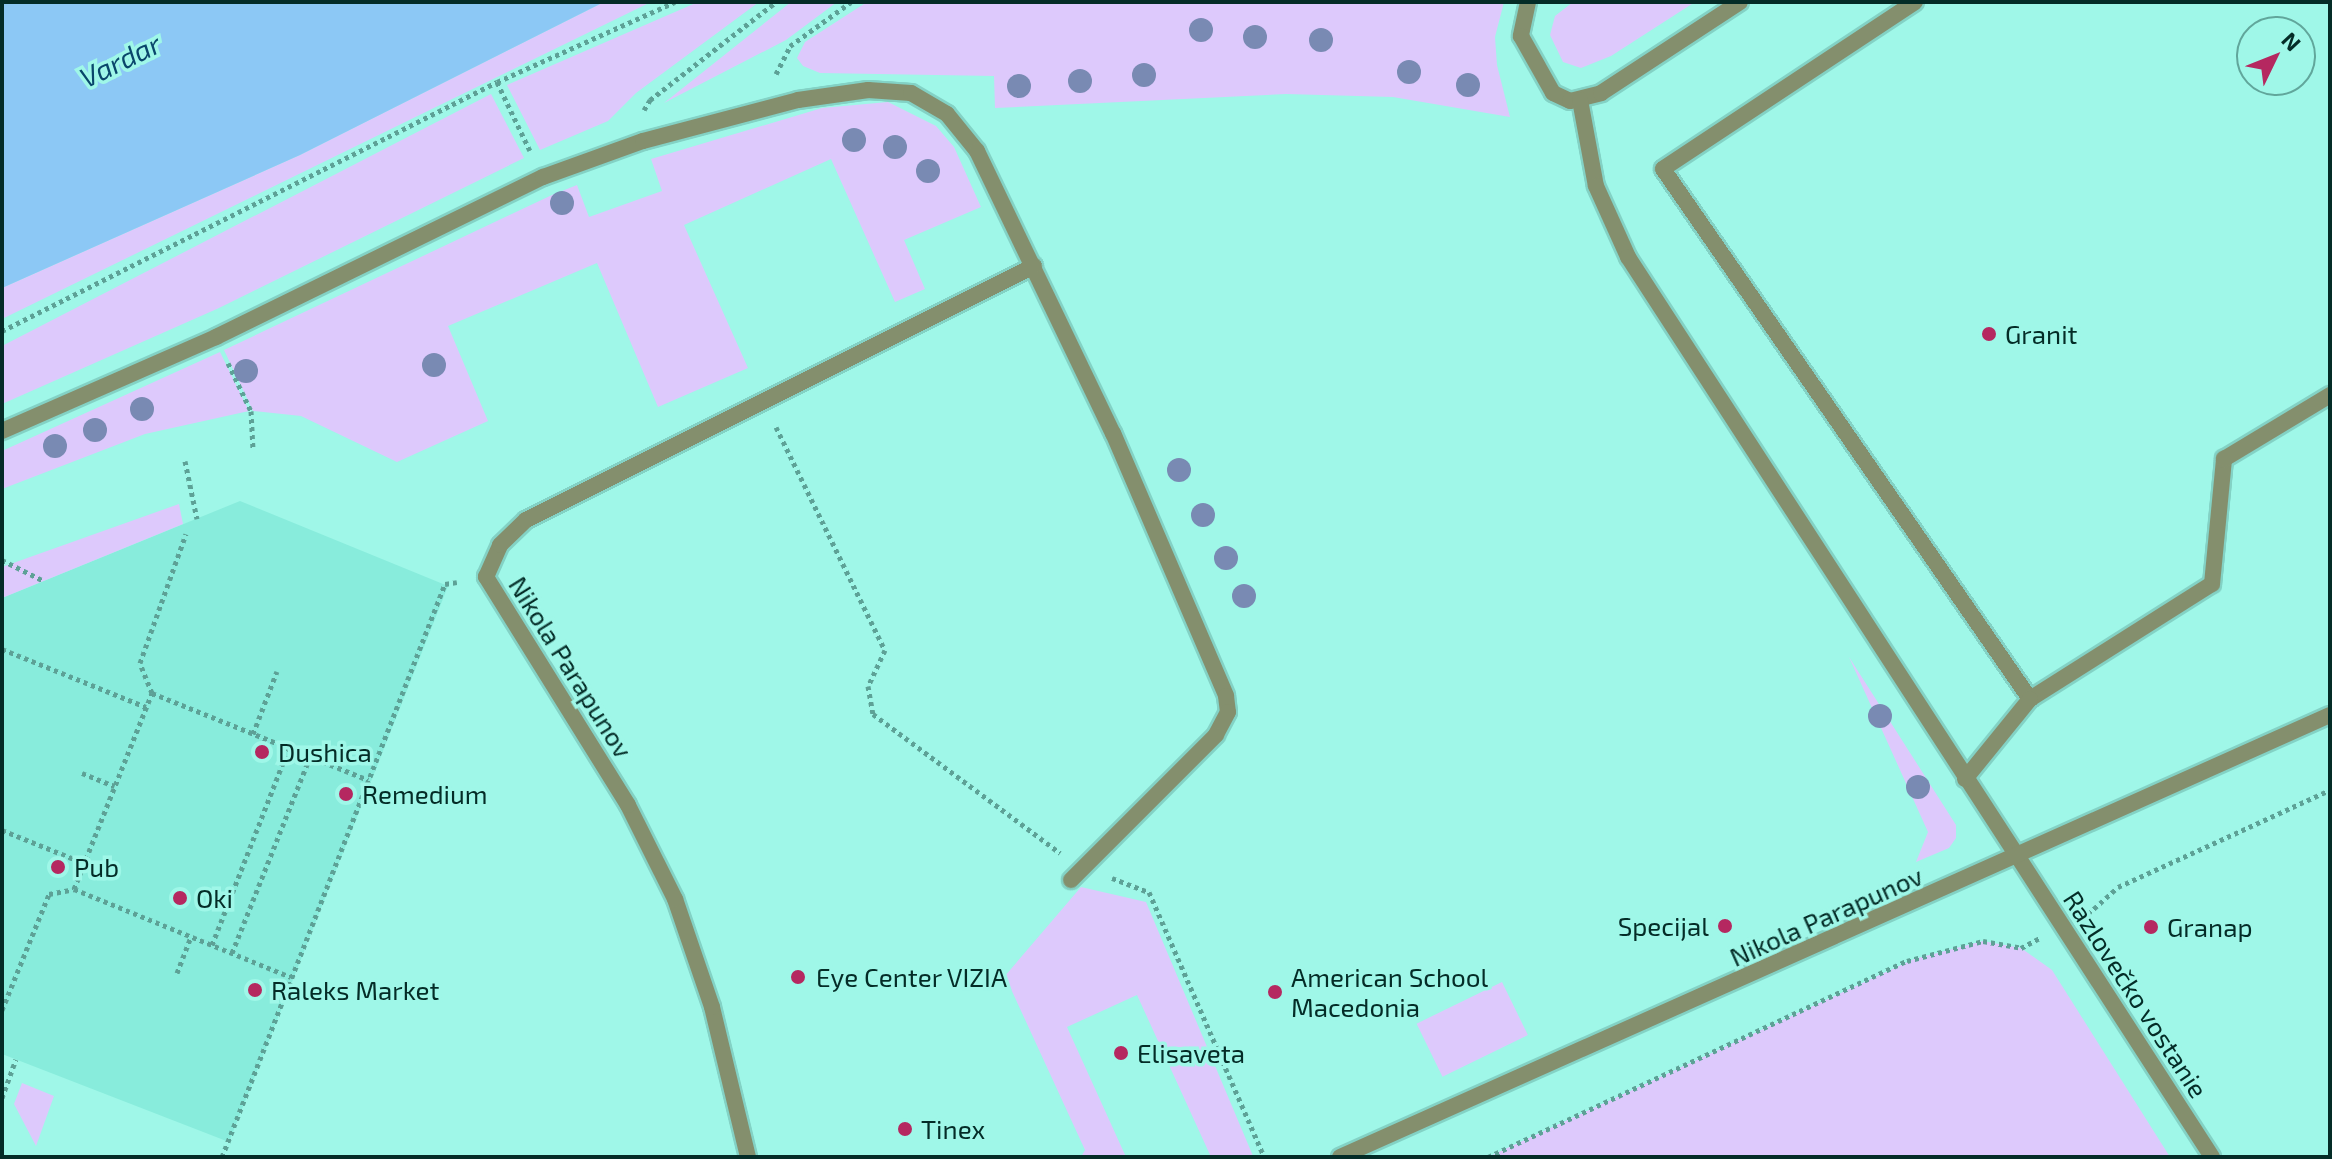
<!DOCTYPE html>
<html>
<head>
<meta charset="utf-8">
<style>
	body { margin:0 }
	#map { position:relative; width:2332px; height:1159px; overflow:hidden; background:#9ff7e8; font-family:"Exo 2",sans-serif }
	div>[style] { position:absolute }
	.built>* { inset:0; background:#88ecdc }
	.green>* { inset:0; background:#ddc9fc; transform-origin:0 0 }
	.water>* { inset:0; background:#8cc8f5 }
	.path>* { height:5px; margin-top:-2.5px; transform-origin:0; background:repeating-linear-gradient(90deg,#5da196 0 4px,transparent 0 8px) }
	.roads { filter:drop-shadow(2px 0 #83d2c5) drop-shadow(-2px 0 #83d2c5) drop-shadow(0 2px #83d2c5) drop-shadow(0 -2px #83d2c5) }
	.service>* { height:16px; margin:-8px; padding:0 8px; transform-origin:8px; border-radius:8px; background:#848f6d }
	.minor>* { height:16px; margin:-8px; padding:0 8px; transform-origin:8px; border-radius:8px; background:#848f6d }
	.tertiary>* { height:16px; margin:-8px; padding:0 8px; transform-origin:8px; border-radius:8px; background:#848f6d }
	.trees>* { width:24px; height:24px; margin:-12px; border-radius:50%; background:#798ab3 }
	.dots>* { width:22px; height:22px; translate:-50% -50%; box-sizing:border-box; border:4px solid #9ff7e8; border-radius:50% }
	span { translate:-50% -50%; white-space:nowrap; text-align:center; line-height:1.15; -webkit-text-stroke:7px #9ff7e8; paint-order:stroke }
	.poi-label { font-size:26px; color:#042c27 }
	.left { translate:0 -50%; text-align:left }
	.right { translate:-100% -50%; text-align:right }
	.street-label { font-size:26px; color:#042c27 }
	.water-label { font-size:28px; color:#09466b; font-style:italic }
	.frame { position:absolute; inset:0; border:4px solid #042c27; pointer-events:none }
	.north { position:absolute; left:2236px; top:16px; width:80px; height:80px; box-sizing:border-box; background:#9ff7e8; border:2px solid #61a69b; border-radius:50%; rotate:47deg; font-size:22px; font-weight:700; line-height:32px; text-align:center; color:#042c27 }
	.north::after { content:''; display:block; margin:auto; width:28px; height:36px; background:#b52860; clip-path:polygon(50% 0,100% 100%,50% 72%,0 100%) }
</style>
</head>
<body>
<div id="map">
	<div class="built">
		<i style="clip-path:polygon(240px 501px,448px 586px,229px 1142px,2px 1054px,2px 598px)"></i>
	</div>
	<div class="green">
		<i style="clip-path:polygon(604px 2px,651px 2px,2px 319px,2px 288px,300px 155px)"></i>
		<i style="clip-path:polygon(698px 2px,759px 2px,636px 93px,608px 121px,540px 150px,507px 85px)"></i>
		<i style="clip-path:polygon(791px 2px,837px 2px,786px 40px,664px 103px)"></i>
		<i style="clip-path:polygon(867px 2px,1504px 2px,1495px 37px,1497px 65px,1510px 117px,1393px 97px,1286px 94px,995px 108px,994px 76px,820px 73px,803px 66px,797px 58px,805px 42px)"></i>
		<i style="clip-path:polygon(1573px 2px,1695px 2px,1611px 56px,1581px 68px,1563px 62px,1550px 35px,1555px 16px)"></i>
		<i style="clip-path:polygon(491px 94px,524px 158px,219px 308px,2px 404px,2px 346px)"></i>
		<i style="clip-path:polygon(888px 102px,936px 126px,954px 147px,981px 207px,904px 240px,925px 289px,895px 302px,831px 159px,684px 225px,748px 368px,658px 407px,597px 263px,448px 326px,488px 421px,397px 462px,301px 416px,253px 411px,224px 350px,552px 195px,577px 185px,589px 217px,662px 191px,651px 159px,822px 108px)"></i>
		<i style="clip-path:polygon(220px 352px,249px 411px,145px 434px,2px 489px,2px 451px)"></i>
		<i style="clip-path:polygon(179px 504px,183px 524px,2px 598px,2px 567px)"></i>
		<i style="clip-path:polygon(1849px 657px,1956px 825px,1956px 838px,1949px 848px,1916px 862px,1928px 832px)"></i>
		<i style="clip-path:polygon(1081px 887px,1146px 902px,1253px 1156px,1211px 1157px,1137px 995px,1067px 1027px,1126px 1157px,1081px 1157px,1085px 1150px,1005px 976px)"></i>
		<i style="clip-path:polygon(1983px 941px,2021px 948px,2052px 970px,2170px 1157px,1488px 1157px,1914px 959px)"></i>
		<i style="left:1502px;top:982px;width:59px;height:95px;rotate:64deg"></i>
		<i style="clip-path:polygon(22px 1083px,54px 1096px,36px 1146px,14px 1104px)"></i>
	</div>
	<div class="water">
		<i style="clip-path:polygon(2px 2px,604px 2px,300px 155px,2px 288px)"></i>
	</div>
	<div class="path">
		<i style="left:776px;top:74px;width:31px;rotate:-63deg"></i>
		<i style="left:790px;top:46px;width:75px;rotate:-35.8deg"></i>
		<i style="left:497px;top:82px;width:76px;rotate:64.4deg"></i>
		<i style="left:644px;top:110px;width:12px;rotate:-59deg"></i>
		<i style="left:650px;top:100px;width:160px;rotate:-37.9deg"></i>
		<i style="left:2px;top:331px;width:554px;rotate:-26.7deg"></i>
		<i style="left:497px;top:82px;width:195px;rotate:-24.2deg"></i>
		<i style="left:228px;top:363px;width:53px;rotate:64.4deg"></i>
		<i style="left:251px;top:411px;width:38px;rotate:87deg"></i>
		<i style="left:776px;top:427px;width:248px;rotate:64deg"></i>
		<i style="left:885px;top:650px;width:40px;rotate:115deg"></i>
		<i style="left:868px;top:686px;width:28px;rotate:80deg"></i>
		<i style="left:873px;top:714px;width:233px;rotate:36.6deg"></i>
		<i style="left:185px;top:461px;width:59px;rotate:78.3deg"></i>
		<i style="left:2px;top:560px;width:47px;rotate:26.6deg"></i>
		<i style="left:2px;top:649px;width:155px;rotate:21.9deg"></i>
		<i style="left:152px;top:693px;width:233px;rotate:21.9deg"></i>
		<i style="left:253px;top:734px;width:67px;rotate:-69.1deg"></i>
		<i style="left:82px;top:773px;width:35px;rotate:22deg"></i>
		<i style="left:2px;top:830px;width:88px;rotate:21.9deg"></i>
		<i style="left:1112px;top:878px;width:40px;rotate:21deg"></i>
		<i style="left:1149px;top:892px;width:289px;rotate:66.5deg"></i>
		<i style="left:74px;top:889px;width:211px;rotate:-68.3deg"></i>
		<i style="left:152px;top:693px;width:32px;rotate:-112deg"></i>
		<i style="left:140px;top:663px;width:137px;rotate:-70.4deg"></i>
		<i style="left:2088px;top:914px;width:40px;rotate:-42deg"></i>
		<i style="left:2118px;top:887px;width:233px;rotate:-24.6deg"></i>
		<i style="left:212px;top:945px;width:212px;rotate:-68.7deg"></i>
		<i style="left:232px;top:953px;width:211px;rotate:-68.3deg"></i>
		<i style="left:177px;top:973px;width:39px;rotate:-69deg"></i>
		<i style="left:2px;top:1010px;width:125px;rotate:-67.9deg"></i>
		<i style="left:49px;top:894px;width:25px;rotate:-11deg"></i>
		<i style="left:74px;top:889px;width:234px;rotate:22.1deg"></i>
		<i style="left:2px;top:1098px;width:41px;rotate:-70.3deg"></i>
		<i style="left:222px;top:1157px;width:615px;rotate:-68.74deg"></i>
		<i style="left:445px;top:584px;width:12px;rotate:-9deg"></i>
		<i style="left:1488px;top:1157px;width:463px;rotate:-25.1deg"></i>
		<i style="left:1907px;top:961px;width:79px;rotate:-14.7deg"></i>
		<i style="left:1983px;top:941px;width:39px;rotate:10deg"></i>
		<i style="left:2021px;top:948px;width:21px;rotate:-28deg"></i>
	</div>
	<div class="roads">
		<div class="service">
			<i style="left:1528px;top:2px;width:35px;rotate:102deg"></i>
			<i style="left:1521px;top:36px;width:65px;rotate:60.7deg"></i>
			<i style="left:1553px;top:93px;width:19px;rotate:25deg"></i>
			<i style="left:1570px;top:101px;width:32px;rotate:-14deg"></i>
			<i style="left:1601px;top:93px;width:166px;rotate:-33.2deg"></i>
			<i style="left:1915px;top:2px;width:302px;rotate:146.5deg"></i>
			<i style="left:1663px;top:169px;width:645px;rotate:55.3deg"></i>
			<i style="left:2030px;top:699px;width:215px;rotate:-32.3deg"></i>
			<i style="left:2212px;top:584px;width:126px;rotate:-84.5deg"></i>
			<i style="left:2224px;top:459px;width:124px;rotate:-31.1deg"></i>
			<i style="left:1580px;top:100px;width:87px;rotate:79.5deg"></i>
			<i style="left:1596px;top:186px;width:78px;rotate:65.7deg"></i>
			<i style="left:1628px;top:257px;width:716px;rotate:56.98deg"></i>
			<i style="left:2px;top:431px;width:234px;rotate:-23.7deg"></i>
			<i style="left:216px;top:337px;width:364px;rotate:-26.1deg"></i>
			<i style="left:543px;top:177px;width:106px;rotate:-19.8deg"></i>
			<i style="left:643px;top:141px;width:160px;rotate:-14.8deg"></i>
			<i style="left:798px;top:100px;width:71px;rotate:-8.1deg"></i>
			<i style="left:868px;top:90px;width:43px;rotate:4deg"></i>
			<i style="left:911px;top:93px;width:42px;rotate:30.3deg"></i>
			<i style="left:947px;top:114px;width:48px;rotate:51deg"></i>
			<i style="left:977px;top:151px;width:313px;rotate:64.3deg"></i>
			<i style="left:1113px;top:433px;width:286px;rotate:66.7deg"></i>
			<i style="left:1226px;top:696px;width:16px;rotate:83deg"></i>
			<i style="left:1228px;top:712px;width:26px;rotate:118deg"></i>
			<i style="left:1216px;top:735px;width:205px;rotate:135deg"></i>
			<i style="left:1965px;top:779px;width:103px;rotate:-50.9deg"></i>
		</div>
		<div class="minor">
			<i style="left:2018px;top:857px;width:357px;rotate:57.1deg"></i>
			<i style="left:748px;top:1157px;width:154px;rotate:-103.5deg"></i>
			<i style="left:712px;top:1007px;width:114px;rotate:-108.9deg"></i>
			<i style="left:675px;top:899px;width:105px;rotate:-116.6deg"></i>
			<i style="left:628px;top:805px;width:269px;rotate:-121.9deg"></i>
			<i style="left:486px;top:577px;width:35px;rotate:-66deg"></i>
			<i style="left:500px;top:545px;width:36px;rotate:-44deg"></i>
			<i style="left:526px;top:520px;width:568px;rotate:-26.57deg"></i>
		</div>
		<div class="tertiary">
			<i style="left:1340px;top:1157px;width:1084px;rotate:-24.06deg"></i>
		</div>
	</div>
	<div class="trees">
		<i style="left:1201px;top:30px"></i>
		<i style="left:1255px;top:37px"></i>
		<i style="left:1321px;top:40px"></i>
		<i style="left:1409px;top:72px"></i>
		<i style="left:1144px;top:75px"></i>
		<i style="left:1080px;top:81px"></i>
		<i style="left:1468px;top:85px"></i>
		<i style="left:1019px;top:86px"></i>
		<i style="left:854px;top:140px"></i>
		<i style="left:895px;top:147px"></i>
		<i style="left:928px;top:171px"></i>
		<i style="left:562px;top:203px"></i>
		<i style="left:434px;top:365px"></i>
		<i style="left:246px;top:371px"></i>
		<i style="left:142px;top:409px"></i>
		<i style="left:95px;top:430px"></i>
		<i style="left:55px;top:446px"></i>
		<i style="left:1179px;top:470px"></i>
		<i style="left:1203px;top:515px"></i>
		<i style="left:1226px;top:558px"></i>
		<i style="left:1244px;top:596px"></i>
		<i style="left:1880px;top:716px"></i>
		<i style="left:1918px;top:787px"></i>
	</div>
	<div class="dots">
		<i style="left:1989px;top:334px;background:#b52860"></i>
		<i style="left:262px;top:752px;background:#b52860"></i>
		<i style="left:346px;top:794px;background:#b52860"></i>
		<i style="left:58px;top:867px;background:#b52860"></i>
		<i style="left:180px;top:898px;background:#b52860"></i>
		<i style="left:1725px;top:926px;background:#b52860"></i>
		<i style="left:2151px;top:927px;background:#b52860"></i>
		<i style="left:798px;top:977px;background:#b52860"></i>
		<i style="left:255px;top:990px;background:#b52860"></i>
		<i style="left:1275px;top:992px;background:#b52860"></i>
		<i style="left:1121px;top:1053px;background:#b52860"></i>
		<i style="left:905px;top:1129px;background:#b52860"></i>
	</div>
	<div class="poi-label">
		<span class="left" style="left:2005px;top:334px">Granit</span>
		<span class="left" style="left:278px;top:752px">Dushica</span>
		<span class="left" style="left:362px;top:794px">Remedium</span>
		<span class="left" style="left:74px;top:867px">Pub</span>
		<span class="left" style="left:196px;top:898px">Oki</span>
		<span class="right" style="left:1709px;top:926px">Specijal</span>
		<span class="left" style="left:2167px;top:927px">Granap</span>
		<span class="left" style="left:816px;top:977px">Eye Center VIZIA</span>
		<span class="left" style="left:1291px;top:992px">American School<br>Macedonia</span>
		<span class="left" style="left:271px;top:990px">Raleks Market</span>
		<span class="left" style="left:1137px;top:1053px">Elisaveta</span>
		<span class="left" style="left:921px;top:1129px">Tinex</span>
	</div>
	<div class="street-label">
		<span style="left:571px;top:667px;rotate:58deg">Nikola Parapunov</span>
		<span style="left:1826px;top:916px;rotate:-24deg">Nikola Parapunov</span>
		<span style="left:2136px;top:994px;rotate:57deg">Razlovečko vostanie</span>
	</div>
	<div class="water-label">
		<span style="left:120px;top:60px;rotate:-26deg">Vardar</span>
	</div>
	<div class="frame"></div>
	<div class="north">N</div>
</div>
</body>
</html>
